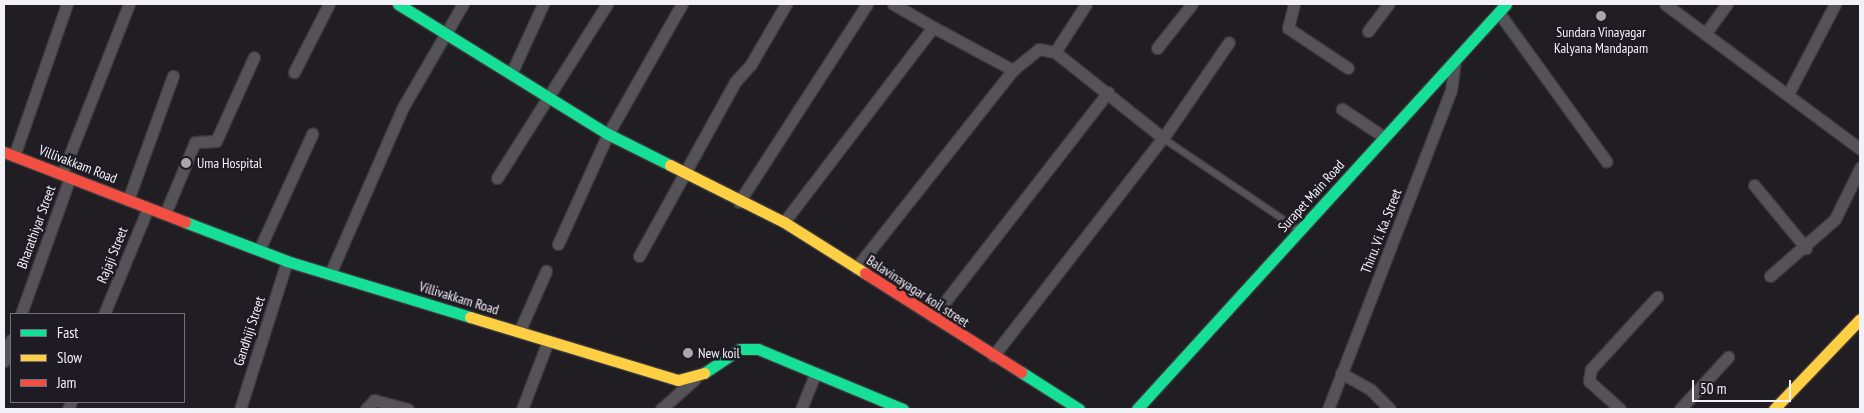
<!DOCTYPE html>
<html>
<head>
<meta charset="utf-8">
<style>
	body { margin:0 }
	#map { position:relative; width:1864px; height:413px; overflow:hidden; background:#201d23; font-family:"PT Sans Narrow",sans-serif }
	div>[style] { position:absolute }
	.roads { filter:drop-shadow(1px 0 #3c3a3f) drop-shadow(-1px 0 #3c3a3f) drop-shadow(0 1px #3c3a3f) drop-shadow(0 -1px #3c3a3f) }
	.lane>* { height:5.5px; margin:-2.75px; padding:0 2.75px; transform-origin:2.75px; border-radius:2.75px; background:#555357 }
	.street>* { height:11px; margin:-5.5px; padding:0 5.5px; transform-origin:5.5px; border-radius:5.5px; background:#555357 }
	.fast>* { height:11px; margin:-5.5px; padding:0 5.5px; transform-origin:5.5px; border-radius:5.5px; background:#16e098 }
	.slow>* { height:11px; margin:-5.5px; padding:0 5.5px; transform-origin:5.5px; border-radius:5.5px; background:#ffcf43 }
	.jam>* { height:11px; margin:-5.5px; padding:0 5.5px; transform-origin:5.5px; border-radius:5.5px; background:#f24e42 }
	.dots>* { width:14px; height:14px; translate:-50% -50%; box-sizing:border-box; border:2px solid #1f1b25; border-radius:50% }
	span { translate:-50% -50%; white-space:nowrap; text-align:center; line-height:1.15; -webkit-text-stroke:5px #1f1b25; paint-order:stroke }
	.poi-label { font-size:14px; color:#f3f1f8 }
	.left { translate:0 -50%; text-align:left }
	.street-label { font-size:14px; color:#f3f1f8 }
	.frame { position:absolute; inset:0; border:5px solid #f3f1f8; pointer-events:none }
	.legend { position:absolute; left:10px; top:313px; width:175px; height:90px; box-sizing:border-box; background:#1f1b25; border:1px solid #747179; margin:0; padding:6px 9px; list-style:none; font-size:15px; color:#f3f1f8 }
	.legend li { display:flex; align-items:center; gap:10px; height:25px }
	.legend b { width:25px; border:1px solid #747179 }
	.scale { position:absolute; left:1692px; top:380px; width:99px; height:22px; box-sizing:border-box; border:2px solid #f3f1f8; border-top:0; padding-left:6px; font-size:15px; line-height:18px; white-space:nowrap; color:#f3f1f8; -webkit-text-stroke:4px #1f1b25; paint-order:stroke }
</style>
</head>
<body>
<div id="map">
	<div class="roads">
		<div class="lane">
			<i style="left:1163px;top:138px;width:163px;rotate:34deg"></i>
		</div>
		<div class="street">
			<i style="left:1294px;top:4px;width:25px;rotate:104deg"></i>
			<i style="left:1288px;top:28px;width:72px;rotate:33.7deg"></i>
			<i style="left:1665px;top:4px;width:243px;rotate:36.6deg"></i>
			<i style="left:1499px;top:13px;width:183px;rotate:54.1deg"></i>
			<i style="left:933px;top:27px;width:91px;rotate:28.3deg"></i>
			<i style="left:1368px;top:31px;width:34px;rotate:-53deg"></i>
			<i style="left:1705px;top:34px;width:37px;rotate:-54deg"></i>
			<i style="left:1157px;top:48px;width:56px;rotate:-51.5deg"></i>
			<i style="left:1055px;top:52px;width:138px;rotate:38.5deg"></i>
			<i style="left:294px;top:72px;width:76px;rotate:-62.8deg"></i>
			<i style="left:511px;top:74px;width:77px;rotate:-65.4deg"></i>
			<i style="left:1788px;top:94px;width:102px;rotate:-62.4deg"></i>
			<i style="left:1342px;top:109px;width:50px;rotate:33.7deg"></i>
			<i style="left:14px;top:156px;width:161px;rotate:-70.8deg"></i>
			<i style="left:62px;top:174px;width:183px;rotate:-68.5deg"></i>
			<i style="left:497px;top:178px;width:206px;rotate:-57.7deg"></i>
			<i style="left:1754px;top:185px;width:82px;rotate:50.5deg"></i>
			<i style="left:128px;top:200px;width:132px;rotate:-70.1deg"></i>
			<i style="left:739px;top:202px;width:236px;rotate:-57.1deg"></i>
			<i style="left:165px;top:214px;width:78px;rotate:-67.4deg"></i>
			<i style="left:195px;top:142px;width:21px;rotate:-3deg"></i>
			<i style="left:216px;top:141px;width:92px;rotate:-65.7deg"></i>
			<i style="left:784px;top:222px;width:245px;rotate:-52.6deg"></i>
			<i style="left:933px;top:27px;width:46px;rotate:-150.1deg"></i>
			<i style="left:558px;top:244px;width:121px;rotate:-65.6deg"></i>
			<i style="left:608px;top:134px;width:150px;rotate:-60.4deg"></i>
			<i style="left:259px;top:250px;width:128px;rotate:-65.4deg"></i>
			<i style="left:639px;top:256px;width:199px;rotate:-61.1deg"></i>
			<i style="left:735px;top:82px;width:24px;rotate:-48deg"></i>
			<i style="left:751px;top:64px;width:69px;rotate:-59.7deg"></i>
			<i style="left:856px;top:268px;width:253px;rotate:-51.6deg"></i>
			<i style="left:1013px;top:70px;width:33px;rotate:-39deg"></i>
			<i style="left:1039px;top:49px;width:16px;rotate:11deg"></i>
			<i style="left:1055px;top:52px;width:57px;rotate:-57.1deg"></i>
			<i style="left:330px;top:274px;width:182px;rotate:-66.4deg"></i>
			<i style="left:403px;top:107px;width:119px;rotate:-59.8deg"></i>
			<i style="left:1770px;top:276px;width:86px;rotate:-41.2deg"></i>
			<i style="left:1835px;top:219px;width:57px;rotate:-63.9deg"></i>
			<i style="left:21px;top:314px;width:145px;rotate:-70.3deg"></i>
			<i style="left:104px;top:314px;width:115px;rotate:-67.5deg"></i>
			<i style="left:933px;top:317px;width:285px;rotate:-52.1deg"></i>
			<i style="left:519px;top:332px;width:67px;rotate:-66.1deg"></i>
			<i style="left:993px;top:356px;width:276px;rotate:-52.1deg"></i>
			<i style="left:1163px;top:138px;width:116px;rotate:-55.5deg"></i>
			<i style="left:4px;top:361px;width:22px;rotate:-72deg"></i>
			<i style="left:1341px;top:373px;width:33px;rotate:29deg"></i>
			<i style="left:1370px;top:389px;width:28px;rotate:45deg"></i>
			<i style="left:68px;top:409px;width:8px;rotate:-67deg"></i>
			<i style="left:240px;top:409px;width:155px;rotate:-72.4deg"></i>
			<i style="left:366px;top:409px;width:12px;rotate:-48deg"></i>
			<i style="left:374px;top:400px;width:35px;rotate:15deg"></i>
			<i style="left:522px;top:409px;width:73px;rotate:-69.1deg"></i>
			<i style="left:661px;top:409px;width:45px;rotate:-41.4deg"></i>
			<i style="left:801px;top:409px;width:38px;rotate:-68deg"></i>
			<i style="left:1328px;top:409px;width:342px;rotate:-68.9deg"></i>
			<i style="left:1451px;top:90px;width:28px;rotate:-82deg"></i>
			<i style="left:1620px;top:409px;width:42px;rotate:-137.9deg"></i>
			<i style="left:1589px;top:381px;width:12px;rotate:-81deg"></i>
			<i style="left:1591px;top:369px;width:98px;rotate:-47.5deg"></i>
			<i style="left:1680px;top:409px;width:71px;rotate:-47.3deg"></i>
		</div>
		<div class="fast">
			<i style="left:398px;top:4px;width:247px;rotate:31.8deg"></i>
			<i style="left:608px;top:134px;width:69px;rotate:26.6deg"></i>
			<i style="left:185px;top:222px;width:109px;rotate:20.9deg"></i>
			<i style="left:287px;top:261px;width:191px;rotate:17deg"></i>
			<i style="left:1021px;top:372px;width:69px;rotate:32.5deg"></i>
			<i style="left:704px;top:373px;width:43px;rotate:-33.7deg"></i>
			<i style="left:740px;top:349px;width:18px"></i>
			<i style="left:758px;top:349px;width:157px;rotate:22.5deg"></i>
			<i style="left:1137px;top:409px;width:548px;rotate:-47.66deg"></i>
		</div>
		<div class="slow">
			<i style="left:670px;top:165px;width:127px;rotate:26.6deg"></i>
			<i style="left:784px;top:222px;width:96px;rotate:32.2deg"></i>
			<i style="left:470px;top:317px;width:217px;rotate:16.9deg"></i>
			<i style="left:678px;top:380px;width:27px;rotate:-15deg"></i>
			<i style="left:1774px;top:409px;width:124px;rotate:-46.3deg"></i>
		</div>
		<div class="jam">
			<i style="left:4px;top:152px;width:194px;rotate:21.1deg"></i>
			<i style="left:865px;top:273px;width:185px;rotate:32.4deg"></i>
		</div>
	</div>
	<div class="dots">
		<i style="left:1601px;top:16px;background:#a9a7ad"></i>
		<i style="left:186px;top:163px;background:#a9a7ad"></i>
		<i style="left:688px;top:353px;background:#a9a7ad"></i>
	</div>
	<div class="poi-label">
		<span style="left:1601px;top:40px">Sundara Vinayagar<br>Kalyana Mandapam</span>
		<span class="left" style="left:197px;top:163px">Uma Hospital</span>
		<span class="left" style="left:698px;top:353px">New koil</span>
	</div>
	<div class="street-label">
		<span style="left:78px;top:164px;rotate:21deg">Villivakkam Road</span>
		<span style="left:1311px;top:196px;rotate:-48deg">Surapet Main Road</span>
		<span style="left:36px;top:227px;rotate:-70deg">Bharathiyar Street</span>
		<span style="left:1381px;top:231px;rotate:-69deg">Thiru. Vi. Ka. Street</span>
		<span style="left:112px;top:255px;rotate:-68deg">Rajaji Street</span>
		<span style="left:918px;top:291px;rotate:33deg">Balavinayagar koil street</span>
		<span style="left:459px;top:298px;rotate:17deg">Villivakkam Road</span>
		<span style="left:249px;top:331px;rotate:-72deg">Gandhiji Street</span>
	</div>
	<div class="frame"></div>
	<ul class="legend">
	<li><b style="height:6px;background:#16e098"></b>Fast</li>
	<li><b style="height:6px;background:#ffcf43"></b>Slow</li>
	<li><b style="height:6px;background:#f24e42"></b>Jam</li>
	</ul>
	<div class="scale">50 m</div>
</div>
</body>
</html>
